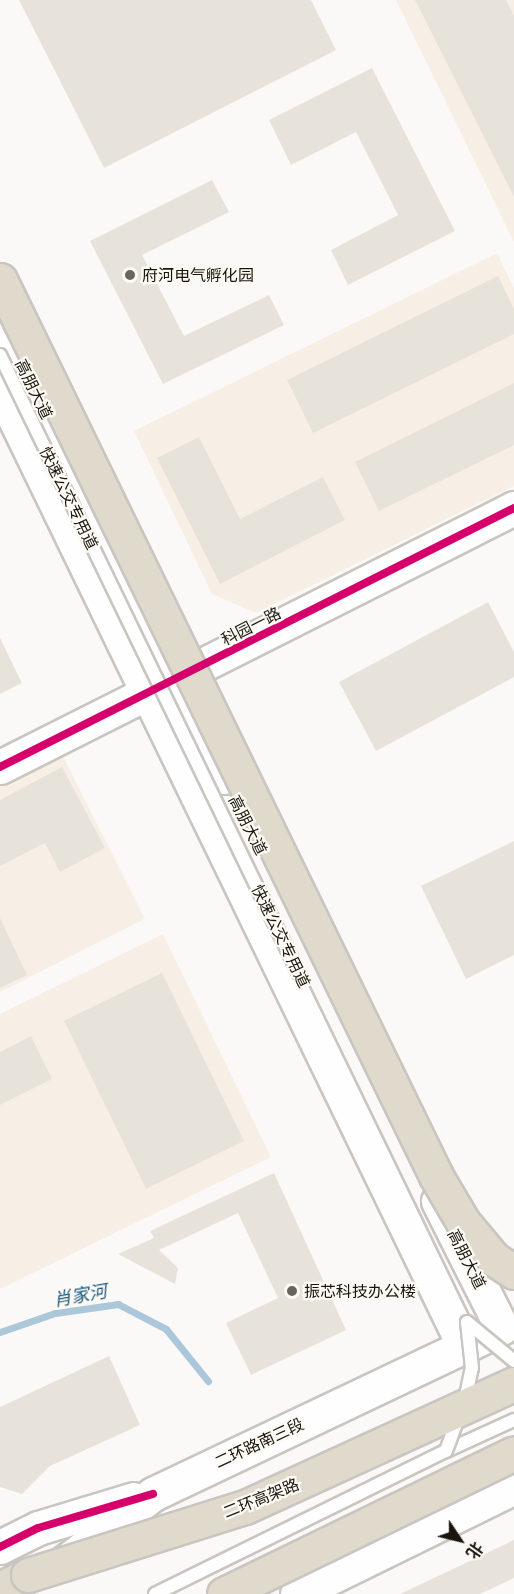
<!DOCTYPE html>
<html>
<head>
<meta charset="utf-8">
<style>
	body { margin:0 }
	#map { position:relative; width:514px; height:1594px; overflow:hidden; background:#fbf9f7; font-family:"Noto Sans","Noto Sans SC",sans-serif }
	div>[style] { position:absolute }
	.commercial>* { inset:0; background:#f7efe6 }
	.stream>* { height:7px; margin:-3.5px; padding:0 3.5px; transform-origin:3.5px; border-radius:3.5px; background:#adc7da }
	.building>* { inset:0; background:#e8e3da; transform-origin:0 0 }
	.roads { filter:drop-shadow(2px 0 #c9c5c0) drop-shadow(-2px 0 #c9c5c0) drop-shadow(0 2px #c9c5c0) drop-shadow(0 -2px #c9c5c0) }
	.lane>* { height:12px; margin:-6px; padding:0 6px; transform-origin:6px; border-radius:6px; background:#fefefe }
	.secondary>* { height:33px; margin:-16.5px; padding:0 16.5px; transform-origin:16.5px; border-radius:16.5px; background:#fefefe }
	.highway>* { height:33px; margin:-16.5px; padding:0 16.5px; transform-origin:16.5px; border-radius:16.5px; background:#dfdacc }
	.bridges { filter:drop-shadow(2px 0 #c9c5c0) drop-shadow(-2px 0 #c9c5c0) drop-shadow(0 2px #c9c5c0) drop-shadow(0 -2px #c9c5c0) }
	.lane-bridge>* { height:12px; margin:-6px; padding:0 6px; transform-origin:6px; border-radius:6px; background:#fefefe }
	.highway-bridge>* { height:33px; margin:-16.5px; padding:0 16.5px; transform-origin:16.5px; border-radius:16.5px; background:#dfdacc }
	.cycleway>* { height:8px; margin:-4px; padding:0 4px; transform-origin:4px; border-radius:4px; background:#d6006c }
	.dots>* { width:16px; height:16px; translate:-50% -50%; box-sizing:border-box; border:3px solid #fdfaf5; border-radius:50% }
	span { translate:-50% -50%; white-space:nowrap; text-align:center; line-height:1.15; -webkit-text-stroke:4.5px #fdfaf5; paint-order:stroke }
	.poi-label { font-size:16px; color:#1a150c }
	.left { translate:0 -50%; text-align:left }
	.street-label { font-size:16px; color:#1a150c }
	.water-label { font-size:18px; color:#1a5a7f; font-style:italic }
	.north { position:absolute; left:430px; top:1510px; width:60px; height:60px; -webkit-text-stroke:4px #fdfaf5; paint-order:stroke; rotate:125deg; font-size:16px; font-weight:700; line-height:24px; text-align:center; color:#1a150c }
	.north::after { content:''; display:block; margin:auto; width:21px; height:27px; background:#1a150c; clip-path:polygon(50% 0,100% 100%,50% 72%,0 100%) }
</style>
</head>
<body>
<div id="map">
	<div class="commercial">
		<i style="clip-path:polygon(396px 0,514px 0,514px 242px)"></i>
		<i style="clip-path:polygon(497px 253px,514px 288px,514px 486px,256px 613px,212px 594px,134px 431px)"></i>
		<i style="clip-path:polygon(62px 754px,145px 919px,0 992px,0 785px)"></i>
		<i style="clip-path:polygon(163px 934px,271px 1157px,0 1289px,0 1014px)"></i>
	</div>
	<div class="stream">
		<i style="left:0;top:1332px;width:58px;rotate:-19.1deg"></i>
		<i style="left:55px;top:1313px;width:64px;rotate:-8.1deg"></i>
		<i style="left:118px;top:1304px;width:54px;rotate:27.5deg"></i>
		<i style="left:166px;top:1329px;width:67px;rotate:51.1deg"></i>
	</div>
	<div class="building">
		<i style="clip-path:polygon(19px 0,311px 0,336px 50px,104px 168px)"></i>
		<i style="clip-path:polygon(415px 0,506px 0,514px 16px,514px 197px)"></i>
		<i style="clip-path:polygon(372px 68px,455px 231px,348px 285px,331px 250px,398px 215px,356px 132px,291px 165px,269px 120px)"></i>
		<i style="clip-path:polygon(212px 180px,229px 212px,142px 255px,184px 336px,269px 295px,284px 325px,163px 384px,90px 241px)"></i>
		<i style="clip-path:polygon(498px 276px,514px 309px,514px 334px,313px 433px,287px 380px)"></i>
		<i style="clip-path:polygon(514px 383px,514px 445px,379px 511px,355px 462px)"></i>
		<i style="clip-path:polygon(199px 437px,240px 519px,323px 477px,345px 520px,220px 584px,157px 458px)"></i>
		<i style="clip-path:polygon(488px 602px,514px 652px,514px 677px,376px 751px,339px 682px)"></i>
		<i style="clip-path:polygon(0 638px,22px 683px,0 694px)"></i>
		<i style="clip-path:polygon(62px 767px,105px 848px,60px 872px,45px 843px,0 866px,0 800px)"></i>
		<i style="clip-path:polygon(514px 841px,514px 955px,466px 979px,421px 886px)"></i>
		<i style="clip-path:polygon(0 918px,27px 975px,0 988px)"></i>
		<i style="left:162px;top:973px;width:187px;height:109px;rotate:64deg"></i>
		<i style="clip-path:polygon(31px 1036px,52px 1079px,0 1105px,0 1052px)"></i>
		<i style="clip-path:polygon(274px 1173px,346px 1330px,251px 1375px,226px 1323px,278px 1298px,238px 1213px,159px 1250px,178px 1268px,175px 1284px,118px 1254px,154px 1238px,150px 1231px)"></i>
		<i style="clip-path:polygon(109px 1356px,140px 1425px,50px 1466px,22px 1494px,0 1487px,0 1407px)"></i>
		<i style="clip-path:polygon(514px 1540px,514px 1578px,480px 1594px,400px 1594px)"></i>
	</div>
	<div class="roads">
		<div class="lane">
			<i style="left:446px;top:1451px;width:75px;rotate:-24.5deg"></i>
		</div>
		<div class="secondary">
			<i style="left:0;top:320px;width:509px;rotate:63.89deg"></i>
			<i style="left:0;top:388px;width:1064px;rotate:64.16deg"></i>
			<i style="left:0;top:767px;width:576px;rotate:-26.74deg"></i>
			<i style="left:438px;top:1201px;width:142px;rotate:63.3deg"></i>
			<i style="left:0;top:1547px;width:42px;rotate:-26.6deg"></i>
			<i style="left:38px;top:1528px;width:100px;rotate:-16.8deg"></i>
			<i style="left:65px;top:1562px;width:111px;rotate:-37.7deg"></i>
			<i style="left:153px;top:1494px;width:365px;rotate:-25.4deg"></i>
			<i style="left:297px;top:1594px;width:242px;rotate:-26.2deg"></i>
		</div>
		<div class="highway">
			<i style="left:0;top:1589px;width:31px;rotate:-27deg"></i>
		</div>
	</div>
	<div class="bridges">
		<div class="lane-bridge">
			<i style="left:0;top:355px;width:687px;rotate:64.22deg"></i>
			<i style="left:467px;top:1322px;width:61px;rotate:39.7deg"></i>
			<i style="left:465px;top:1400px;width:33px;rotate:-78deg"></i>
			<i style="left:472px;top:1368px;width:46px;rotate:-96.2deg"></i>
			<i style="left:155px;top:1594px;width:324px;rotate:-26.2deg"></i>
			<i style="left:446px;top:1451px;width:37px;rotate:-70deg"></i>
		</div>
		<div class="highway-bridge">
			<i style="left:0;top:280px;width:996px;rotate:64.05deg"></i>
			<i style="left:436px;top:1176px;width:53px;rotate:59.6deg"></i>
			<i style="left:463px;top:1222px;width:48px;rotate:50deg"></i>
			<i style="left:494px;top:1259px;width:24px;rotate:33deg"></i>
			<i style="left:28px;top:1575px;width:227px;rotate:-17.4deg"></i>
			<i style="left:245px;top:1507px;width:296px;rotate:-24.6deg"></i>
			<i style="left:224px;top:1594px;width:322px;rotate:-25.9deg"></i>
		</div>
	</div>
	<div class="cycleway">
		<i style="left:0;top:767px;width:576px;rotate:-26.74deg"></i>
		<i style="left:0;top:1547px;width:42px;rotate:-26.6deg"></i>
		<i style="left:38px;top:1528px;width:120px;rotate:-16.5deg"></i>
	</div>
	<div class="dots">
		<i style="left:130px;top:275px;background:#69655e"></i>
		<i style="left:292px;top:1291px;background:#69655e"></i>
	</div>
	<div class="poi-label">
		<span class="left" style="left:142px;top:275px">府河电气孵化园</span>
		<span class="left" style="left:304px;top:1291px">振芯科技办公楼</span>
	</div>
	<div class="street-label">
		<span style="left:34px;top:389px;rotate:64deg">高朋大道</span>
		<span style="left:69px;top:498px;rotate:64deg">快速公交专用道</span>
		<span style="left:251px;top:626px;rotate:-27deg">科园一路</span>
		<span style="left:248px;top:825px;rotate:63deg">高朋大道</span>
		<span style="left:281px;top:936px;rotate:64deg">快速公交专用道</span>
		<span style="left:467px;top:1259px;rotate:63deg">高朋大道</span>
		<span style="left:259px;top:1443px;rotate:-25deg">二环路南三段</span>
		<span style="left:261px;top:1498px;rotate:-22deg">二环高架路</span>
	</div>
	<div class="water-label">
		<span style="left:80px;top:1295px;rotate:-10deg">肖家河</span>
	</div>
	<div class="north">北</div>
</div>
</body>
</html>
